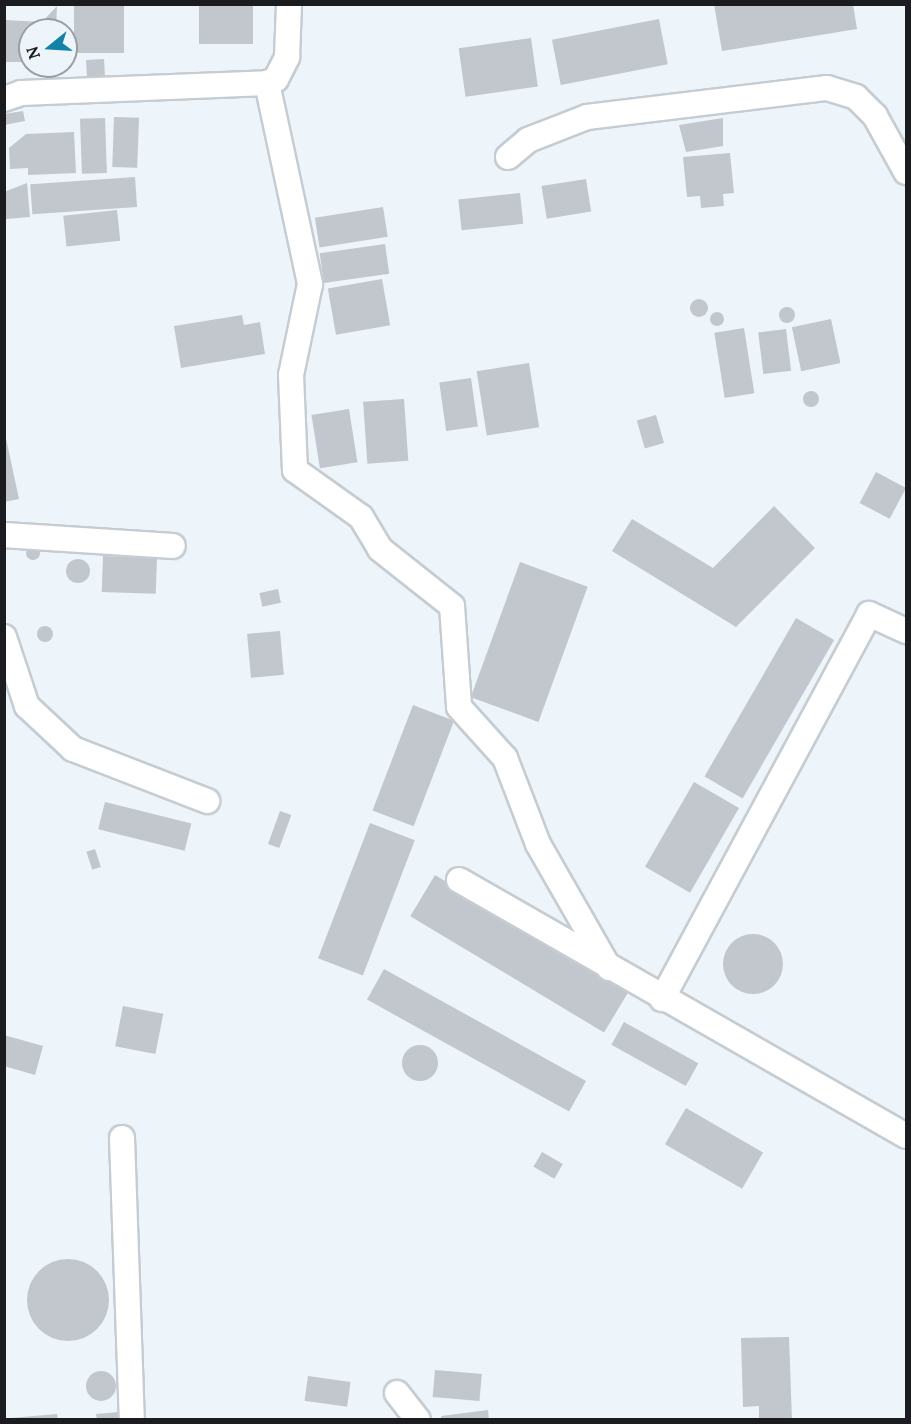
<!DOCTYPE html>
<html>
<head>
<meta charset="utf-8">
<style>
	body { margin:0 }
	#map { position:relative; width:911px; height:1424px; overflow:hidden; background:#edf4fa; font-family:Lora,serif }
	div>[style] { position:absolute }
	.building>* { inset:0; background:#c1c7cd; transform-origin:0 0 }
	.round { border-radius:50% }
	.roads { filter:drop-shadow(2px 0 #c5ccd2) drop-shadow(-2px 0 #c5ccd2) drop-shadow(0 2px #c5ccd2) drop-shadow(0 -2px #c5ccd2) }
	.street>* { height:24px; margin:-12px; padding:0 12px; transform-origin:12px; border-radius:12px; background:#fff }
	span { translate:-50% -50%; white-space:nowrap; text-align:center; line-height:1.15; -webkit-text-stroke:6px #edf4fa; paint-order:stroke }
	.frame { position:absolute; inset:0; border:6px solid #1a1c1f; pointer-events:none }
	.north { position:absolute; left:18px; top:18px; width:60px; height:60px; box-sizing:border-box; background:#edf4fa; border:2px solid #999ea2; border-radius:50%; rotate:252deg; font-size:16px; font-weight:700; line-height:24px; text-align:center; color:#1a1c1f }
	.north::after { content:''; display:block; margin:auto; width:21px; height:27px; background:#1382a9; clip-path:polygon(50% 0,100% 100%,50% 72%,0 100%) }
</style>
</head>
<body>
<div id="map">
	<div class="building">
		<i style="left:74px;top:4px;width:50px;height:49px"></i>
		<i style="left:199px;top:4px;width:54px;height:40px"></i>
		<i style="clip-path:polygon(714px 4px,853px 4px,857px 29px,722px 51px)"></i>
		<i style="clip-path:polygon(57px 6px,56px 30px,30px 30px,30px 62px,4px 62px,5px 20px,42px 22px)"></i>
		<i style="left:659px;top:19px;width:46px;height:109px;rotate:79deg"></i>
		<i style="left:531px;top:38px;width:49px;height:73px;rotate:82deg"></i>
		<i style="left:104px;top:59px;width:20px;height:18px;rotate:87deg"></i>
		<i style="clip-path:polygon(23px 111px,25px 121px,4px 125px,4px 114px)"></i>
		<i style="left:114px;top:117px;width:25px;height:50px;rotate:2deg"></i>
		<i style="left:105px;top:118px;width:55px;height:25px;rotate:88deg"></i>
		<i style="clip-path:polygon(723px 118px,723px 146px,686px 152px,679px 125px)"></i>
		<i style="clip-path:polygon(74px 132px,76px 173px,28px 175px,28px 168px,10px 169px,9px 148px,26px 134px)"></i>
		<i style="clip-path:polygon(730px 153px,734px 193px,723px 194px,724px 206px,701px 208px,700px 196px,687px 197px,683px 157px)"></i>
		<i style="left:135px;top:177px;width:30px;height:105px;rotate:86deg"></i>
		<i style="left:586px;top:179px;width:33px;height:45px;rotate:81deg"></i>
		<i style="clip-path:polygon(27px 183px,30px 217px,6px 219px,4px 192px)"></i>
		<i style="left:520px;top:193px;width:31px;height:62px;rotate:84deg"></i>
		<i style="left:383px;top:207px;width:30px;height:69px;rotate:81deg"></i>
		<i style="left:117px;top:210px;width:31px;height:54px;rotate:84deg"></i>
		<i style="left:385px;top:244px;width:30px;height:66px;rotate:82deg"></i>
		<i style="left:382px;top:279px;width:47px;height:55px;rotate:80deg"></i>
		<i class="round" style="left:690px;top:299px;width:18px;height:18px"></i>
		<i class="round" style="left:779px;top:307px;width:16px;height:16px"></i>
		<i class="round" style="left:710px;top:312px;width:14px;height:14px"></i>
		<i style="clip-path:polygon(242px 315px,244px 325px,260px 322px,265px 354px,181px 368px,174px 326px)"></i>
		<i style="left:831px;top:319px;width:45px;height:40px;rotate:78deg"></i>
		<i style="left:744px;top:328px;width:66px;height:30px;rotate:81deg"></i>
		<i style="left:786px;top:329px;width:42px;height:28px;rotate:83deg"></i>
		<i style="left:529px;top:363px;width:65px;height:53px;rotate:81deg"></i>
		<i style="left:471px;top:378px;width:49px;height:32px;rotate:82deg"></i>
		<i class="round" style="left:803px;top:391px;width:16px;height:16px"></i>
		<i style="left:404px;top:399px;width:62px;height:41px;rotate:86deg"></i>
		<i style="left:349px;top:409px;width:54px;height:38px;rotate:81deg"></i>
		<i style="left:656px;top:415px;width:29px;height:20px;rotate:74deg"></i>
		<i style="clip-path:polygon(4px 429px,19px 499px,4px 502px)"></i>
		<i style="left:876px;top:472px;width:34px;height:35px;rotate:28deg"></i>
		<i style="clip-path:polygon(774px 506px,815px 548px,736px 627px,612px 551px,632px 519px,713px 568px)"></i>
		<i class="round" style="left:26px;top:546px;width:14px;height:14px"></i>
		<i style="left:103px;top:556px;width:54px;height:36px;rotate:2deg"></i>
		<i class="round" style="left:66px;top:559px;width:24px;height:24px"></i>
		<i style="left:520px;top:562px;width:72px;height:144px;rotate:20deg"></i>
		<i style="left:278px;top:589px;width:14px;height:19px;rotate:78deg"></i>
		<i style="left:796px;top:618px;width:44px;height:183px;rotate:30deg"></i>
		<i class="round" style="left:37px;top:626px;width:16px;height:16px"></i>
		<i style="left:280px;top:631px;width:44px;height:33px;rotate:85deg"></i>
		<i style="left:413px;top:705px;width:44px;height:113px;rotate:21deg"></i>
		<i style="left:694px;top:782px;width:52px;height:98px;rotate:30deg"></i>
		<i style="left:105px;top:802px;width:89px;height:28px;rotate:14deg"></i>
		<i style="left:280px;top:811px;width:12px;height:35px;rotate:20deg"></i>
		<i style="left:370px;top:823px;width:48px;height:145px;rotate:21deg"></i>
		<i style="left:95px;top:849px;width:19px;height:9px;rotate:72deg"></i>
		<i style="left:435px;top:875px;width:226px;height:48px;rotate:31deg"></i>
		<i class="round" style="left:723px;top:934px;width:60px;height:60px"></i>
		<i style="left:384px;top:969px;width:231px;height:35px;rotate:29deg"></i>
		<i style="left:123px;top:1006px;width:41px;height:41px;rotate:11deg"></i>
		<i style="left:624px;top:1022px;width:85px;height:26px;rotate:29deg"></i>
		<i style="clip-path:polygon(4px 1035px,43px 1046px,35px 1075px,4px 1066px)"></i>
		<i class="round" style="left:402px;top:1045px;width:36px;height:36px"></i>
		<i style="left:686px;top:1108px;width:89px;height:42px;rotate:30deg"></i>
		<i style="left:542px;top:1152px;width:24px;height:17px;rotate:30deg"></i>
		<i class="round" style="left:27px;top:1259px;width:82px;height:82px"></i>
		<i style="clip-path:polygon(789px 1337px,792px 1420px,759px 1420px,759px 1406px,743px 1407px,741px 1338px)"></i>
		<i style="left:435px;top:1370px;width:47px;height:27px;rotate:5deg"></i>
		<i class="round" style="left:86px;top:1371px;width:30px;height:30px"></i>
		<i style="left:308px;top:1376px;width:43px;height:25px;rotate:8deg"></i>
		<i style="clip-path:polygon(488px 1410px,489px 1420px,442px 1420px,441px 1416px)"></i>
		<i style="clip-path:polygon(119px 1412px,120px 1420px,97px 1420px,96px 1414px)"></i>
		<i style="clip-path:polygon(57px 1414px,58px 1420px,11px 1420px,11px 1418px)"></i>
	</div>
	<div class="roads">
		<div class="street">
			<i style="left:267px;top:83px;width:206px;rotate:77.9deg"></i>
			<i style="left:310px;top:284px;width:93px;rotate:101.8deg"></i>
			<i style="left:291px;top:375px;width:95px;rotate:87.6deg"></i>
			<i style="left:295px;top:470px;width:81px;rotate:35.5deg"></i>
			<i style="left:361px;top:517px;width:37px;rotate:59deg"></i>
			<i style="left:380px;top:549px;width:92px;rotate:38.4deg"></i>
			<i style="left:452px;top:606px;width:101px;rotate:86deg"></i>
			<i style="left:459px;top:707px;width:69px;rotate:48deg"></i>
			<i style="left:505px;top:758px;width:92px;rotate:69deg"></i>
			<i style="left:538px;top:844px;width:143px;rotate:60.2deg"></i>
			<i style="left:4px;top:99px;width:18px;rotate:-19deg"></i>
			<i style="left:21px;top:93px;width:246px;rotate:-2.3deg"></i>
			<i style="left:267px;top:83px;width:10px;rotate:-24deg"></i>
			<i style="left:276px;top:79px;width:25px;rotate:-63deg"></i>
			<i style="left:287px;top:57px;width:53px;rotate:-87.8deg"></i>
			<i style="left:508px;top:157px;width:26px;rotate:-40deg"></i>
			<i style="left:528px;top:140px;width:63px;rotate:-21.3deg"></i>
			<i style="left:587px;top:117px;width:242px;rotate:-6.9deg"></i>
			<i style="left:827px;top:88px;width:30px;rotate:17deg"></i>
			<i style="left:856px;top:97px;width:27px;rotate:45deg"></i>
			<i style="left:875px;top:116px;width:64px;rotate:61deg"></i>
			<i style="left:4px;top:535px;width:169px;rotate:3.7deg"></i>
			<i style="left:4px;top:637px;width:73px;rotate:71.6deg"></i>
			<i style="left:27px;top:706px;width:63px;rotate:43.1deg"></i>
			<i style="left:73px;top:749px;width:144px;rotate:21.2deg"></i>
			<i style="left:459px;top:880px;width:515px;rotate:29.8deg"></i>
			<i style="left:662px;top:999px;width:437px;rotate:-61.7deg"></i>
			<i style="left:869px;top:614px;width:41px;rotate:24.7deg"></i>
			<i style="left:122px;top:1138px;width:282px;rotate:88deg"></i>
			<i style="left:397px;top:1393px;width:34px;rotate:52deg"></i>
		</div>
	</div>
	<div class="frame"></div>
	<div class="north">N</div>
</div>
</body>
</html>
